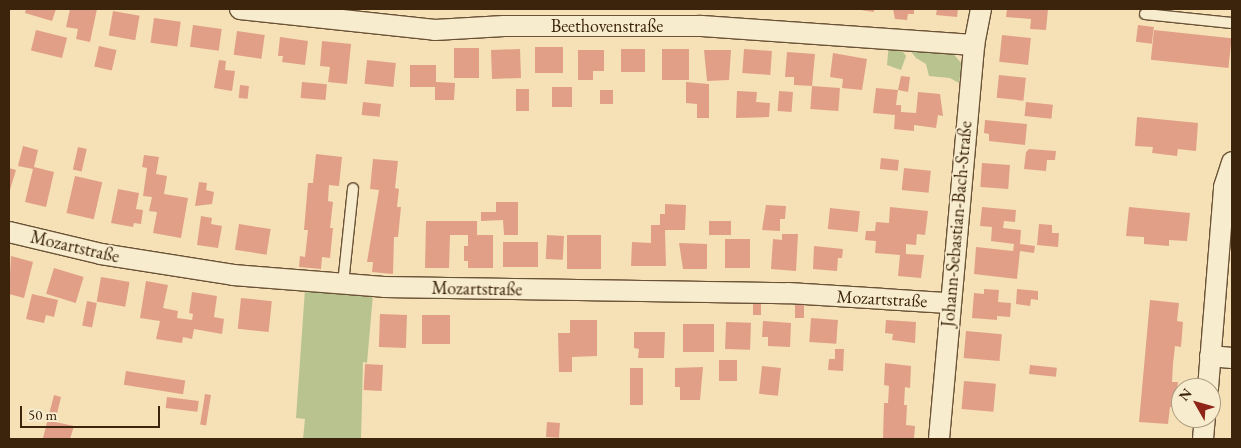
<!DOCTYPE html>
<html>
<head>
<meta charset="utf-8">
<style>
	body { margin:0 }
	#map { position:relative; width:1241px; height:448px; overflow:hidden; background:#f5e1b5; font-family:"EB Garamond",serif }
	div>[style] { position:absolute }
	.green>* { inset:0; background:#b8c390 }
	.building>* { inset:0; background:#e19f88; transform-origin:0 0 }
	.roads { filter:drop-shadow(1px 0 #6a5236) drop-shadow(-1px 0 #6a5236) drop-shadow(0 1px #6a5236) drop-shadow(0 -1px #6a5236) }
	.lane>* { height:10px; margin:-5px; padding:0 5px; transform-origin:5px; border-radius:5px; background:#f8eccf }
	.street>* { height:20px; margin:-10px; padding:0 10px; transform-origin:10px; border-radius:10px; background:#f8eccf }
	span { translate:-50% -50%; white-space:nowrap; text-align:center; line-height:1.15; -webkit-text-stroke:4px #f8eccf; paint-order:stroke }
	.street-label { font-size:18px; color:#3b230c }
	.frame { position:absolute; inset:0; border:10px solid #3b230c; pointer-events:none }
	.north { position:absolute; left:1171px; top:378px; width:50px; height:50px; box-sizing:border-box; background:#f8eccf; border:1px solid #ac9c81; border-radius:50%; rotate:308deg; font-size:14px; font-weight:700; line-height:20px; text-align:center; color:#3b230c }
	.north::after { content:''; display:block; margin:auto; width:18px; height:22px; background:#8f2418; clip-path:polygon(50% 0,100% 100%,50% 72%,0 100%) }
	.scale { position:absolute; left:20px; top:406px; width:140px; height:22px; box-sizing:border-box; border:2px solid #3b230c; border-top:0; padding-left:6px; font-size:15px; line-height:18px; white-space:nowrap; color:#3b230c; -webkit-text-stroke:4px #f8eccf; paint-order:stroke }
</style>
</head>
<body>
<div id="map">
	<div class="green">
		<i style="clip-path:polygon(889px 43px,897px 44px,906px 56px,901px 70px,887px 65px)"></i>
		<i style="clip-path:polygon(907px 46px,951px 51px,962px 64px,959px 83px,950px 78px,929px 76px,926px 64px,916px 58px)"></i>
		<i style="clip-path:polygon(305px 289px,373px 294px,367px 363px,363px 362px,361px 439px,303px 439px,305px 419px,296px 418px)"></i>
	</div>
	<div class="building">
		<i style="clip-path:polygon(26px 9px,56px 9px,52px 21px,25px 13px)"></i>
		<i style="clip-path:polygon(70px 9px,97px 9px,90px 42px,76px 39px,78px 29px,66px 27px)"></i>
		<i style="clip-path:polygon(854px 9px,874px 9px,874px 12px)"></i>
		<i style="clip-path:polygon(893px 9px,914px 9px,914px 14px,908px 14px,907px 20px,895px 19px)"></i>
		<i style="clip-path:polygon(937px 9px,958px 9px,957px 17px,936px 15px)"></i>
		<i style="clip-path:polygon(1007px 9px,1048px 9px,1046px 30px,1030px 29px,1031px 19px,1006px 17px)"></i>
		<i style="left:113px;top:11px;width:27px;height:25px;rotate:10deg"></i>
		<i style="left:154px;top:18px;width:27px;height:25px;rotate:8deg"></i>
		<i style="left:193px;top:25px;width:29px;height:22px;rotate:8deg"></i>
		<i style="left:1138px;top:25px;width:16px;height:17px;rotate:7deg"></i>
		<i style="left:36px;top:30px;width:32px;height:21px;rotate:14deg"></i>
		<i style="left:1154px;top:30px;width:78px;height:30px;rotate:6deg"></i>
		<i style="left:237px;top:31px;width:28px;height:24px;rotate:8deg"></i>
		<i style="left:1002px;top:35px;width:29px;height:27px;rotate:6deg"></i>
		<i style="clip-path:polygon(280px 37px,308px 41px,305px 65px,282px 62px,283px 56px,278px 56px)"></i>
		<i style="clip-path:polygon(322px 41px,351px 44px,347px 84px,328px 82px,330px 67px,320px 66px)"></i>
		<i style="left:99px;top:46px;width:18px;height:21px;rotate:13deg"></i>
		<i style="left:563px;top:47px;width:26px;height:28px;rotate:90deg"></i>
		<i style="left:454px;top:48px;width:25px;height:30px"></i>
		<i style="left:520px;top:49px;width:29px;height:29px;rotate:88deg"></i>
		<i style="left:621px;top:49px;width:24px;height:23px"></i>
		<i style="left:662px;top:49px;width:27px;height:31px"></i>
		<i style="left:744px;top:49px;width:28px;height:24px;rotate:4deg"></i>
		<i style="clip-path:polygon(578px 50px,604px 50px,604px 71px,593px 71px,593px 80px,578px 80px)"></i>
		<i style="clip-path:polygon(704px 50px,731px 50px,729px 80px,707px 81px)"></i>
		<i style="clip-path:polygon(787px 52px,815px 54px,812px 86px,794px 85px,794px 77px,785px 77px)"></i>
		<i style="clip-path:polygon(833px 53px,867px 59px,862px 90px,842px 88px,843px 79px,830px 77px)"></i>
		<i style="clip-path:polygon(219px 60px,226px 61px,225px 70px,235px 71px,232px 91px,214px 88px)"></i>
		<i style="left:367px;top:60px;width:29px;height:24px;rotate:6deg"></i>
		<i style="clip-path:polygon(410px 65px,436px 65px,436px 82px,455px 83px,454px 100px,435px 100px,435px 87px,410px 87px)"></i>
		<i style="left:999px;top:75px;width:27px;height:23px;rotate:6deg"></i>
		<i style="clip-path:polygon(901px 76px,910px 77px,908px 92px,898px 90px)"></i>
		<i style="left:302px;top:82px;width:25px;height:16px;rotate:5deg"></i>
		<i style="clip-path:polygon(686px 82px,709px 84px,709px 118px,697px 118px,697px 104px,686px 103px)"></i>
		<i style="left:240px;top:85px;width:9px;height:13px;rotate:6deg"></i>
		<i style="left:812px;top:86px;width:28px;height:23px;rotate:4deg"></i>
		<i style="left:552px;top:87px;width:20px;height:20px"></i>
		<i style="clip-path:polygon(876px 88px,898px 90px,896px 105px,901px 105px,901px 112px,916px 113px,918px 92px,940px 94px,943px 116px,938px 115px,936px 128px,914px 125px,914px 131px,894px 129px,895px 115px,873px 113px)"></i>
		<i style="left:516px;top:89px;width:13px;height:22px"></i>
		<i style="left:600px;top:90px;width:13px;height:14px"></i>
		<i style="clip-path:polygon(737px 91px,757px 92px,756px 102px,770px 103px,769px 117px,736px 118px)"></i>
		<i style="left:779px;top:91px;width:14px;height:20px;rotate:4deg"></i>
		<i style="left:363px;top:102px;width:18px;height:13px;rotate:6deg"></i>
		<i style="left:1026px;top:102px;width:27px;height:14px;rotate:6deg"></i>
		<i style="clip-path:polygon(1137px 117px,1198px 123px,1196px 151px,1178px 149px,1177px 156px,1152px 153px,1153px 147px,1135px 146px)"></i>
		<i style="clip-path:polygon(985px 120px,1027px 124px,1025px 145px,989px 141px,989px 134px,984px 133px)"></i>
		<i style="clip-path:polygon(23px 146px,38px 150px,34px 167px,54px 172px,46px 207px,25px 202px,33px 169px,18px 166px)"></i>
		<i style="left:78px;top:147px;width:9px;height:23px;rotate:13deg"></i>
		<i style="clip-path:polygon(1029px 149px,1056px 151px,1055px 160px,1047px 160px,1046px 171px,1024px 169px,1026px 152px)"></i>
		<i style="clip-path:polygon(316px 154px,342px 157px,339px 186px,329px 185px,328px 201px,333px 202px,330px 228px,333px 228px,330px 258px,322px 257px,321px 269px,299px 267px,300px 256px,305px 257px,308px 230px,304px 230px,308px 183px,313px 183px)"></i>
		<i style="clip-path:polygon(144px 155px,159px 157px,156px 174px,167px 176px,164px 194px,188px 198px,181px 238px,153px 233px,157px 212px,149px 211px,152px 197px,143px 196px,147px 168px,142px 167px)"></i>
		<i style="left:881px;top:158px;width:18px;height:11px;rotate:6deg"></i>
		<i style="clip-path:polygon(373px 159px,398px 161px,395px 188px,399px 189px,397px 207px,401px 207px,398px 237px,394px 237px,393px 274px,372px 272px,373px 262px,367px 262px,379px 190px,370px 189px)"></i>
		<i style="left:982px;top:163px;width:28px;height:24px;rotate:4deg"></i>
		<i style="clip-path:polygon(9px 168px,16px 170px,9px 193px)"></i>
		<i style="left:904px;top:168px;width:27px;height:22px;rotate:6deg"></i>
		<i style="left:75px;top:176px;width:28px;height:38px;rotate:13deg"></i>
		<i style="clip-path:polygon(199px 182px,207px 183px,206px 190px,214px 192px,212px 204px,195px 206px)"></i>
		<i style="clip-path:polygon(118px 189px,139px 193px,136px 209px,143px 210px,141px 224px,134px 223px,133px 227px,111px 223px)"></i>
		<i style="clip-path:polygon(496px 202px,518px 202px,518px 235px,504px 235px,503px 220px,481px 221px,481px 212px,496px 212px)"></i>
		<i style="clip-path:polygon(665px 204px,686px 205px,685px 230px,665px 230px,666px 266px,631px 266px,632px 242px,651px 243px,651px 225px,660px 225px,660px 214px,665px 214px)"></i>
		<i style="clip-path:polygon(766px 205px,786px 206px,785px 219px,780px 219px,780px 231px,762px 230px)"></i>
		<i style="clip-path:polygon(890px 207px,928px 211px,925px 235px,917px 234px,916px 245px,906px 244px,906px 254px,924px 255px,921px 278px,898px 276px,900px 255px,875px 253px,876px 241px,865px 240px,866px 231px,875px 231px,876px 222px,889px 223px)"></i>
		<i style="clip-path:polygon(982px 207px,1016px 210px,1015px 222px,1004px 221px,1003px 228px,1021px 230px,1020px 244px,1035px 246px,1034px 253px,1020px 251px,1017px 279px,974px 274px,976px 247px,1013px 251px,1014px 244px,991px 241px,992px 227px,980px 226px)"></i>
		<i style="clip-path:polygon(1129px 207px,1190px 213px,1187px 241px,1169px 240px,1169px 246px,1144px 244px,1144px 237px,1126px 236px)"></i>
		<i style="left:830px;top:208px;width:30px;height:21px;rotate:6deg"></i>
		<i style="clip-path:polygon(201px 216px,212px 218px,211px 224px,222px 226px,218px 248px,197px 245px)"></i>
		<i style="clip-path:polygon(426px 221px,477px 221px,477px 235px,493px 235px,493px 268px,468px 268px,468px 261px,464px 261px,464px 246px,468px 246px,468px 235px,450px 235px,449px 268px,425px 268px)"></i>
		<i style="left:709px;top:221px;width:22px;height:14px"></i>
		<i style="left:239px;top:224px;width:32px;height:26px;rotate:9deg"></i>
		<i style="clip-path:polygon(1039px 224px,1052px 225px,1052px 233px,1059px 233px,1058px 247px,1037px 245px)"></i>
		<i style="clip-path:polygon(782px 234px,798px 234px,796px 271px,771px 269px,773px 239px,782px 240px)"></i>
		<i style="left:547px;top:235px;width:17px;height:24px;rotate:3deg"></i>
		<i style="left:567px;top:235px;width:34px;height:34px"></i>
		<i style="left:725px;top:239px;width:25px;height:29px"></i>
		<i style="left:503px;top:242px;width:35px;height:25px"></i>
		<i style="clip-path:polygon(679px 243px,707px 244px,707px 269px,683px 269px)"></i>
		<i style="clip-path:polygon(814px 246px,843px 249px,842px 258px,838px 258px,837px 271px,813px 269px)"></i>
		<i style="clip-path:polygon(11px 256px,33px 262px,24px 298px,9px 294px)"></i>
		<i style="left:54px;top:268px;width:31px;height:27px;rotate:17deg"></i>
		<i style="left:101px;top:277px;width:29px;height:25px;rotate:10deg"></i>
		<i style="clip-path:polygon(146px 281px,168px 285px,163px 308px,178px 311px,177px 318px,192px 320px,193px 314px,189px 313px,192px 292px,217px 296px,214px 317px,224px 319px,222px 334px,194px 329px,192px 339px,183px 337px,182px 343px,156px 339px,160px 321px,140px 318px)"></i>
		<i style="clip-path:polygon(984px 289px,999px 290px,998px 302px,1011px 303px,1010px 317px,997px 316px,997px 320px,972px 318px,974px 293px,984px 294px)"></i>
		<i style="clip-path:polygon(1017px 289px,1038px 291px,1038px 300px,1031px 299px,1030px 306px,1016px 304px)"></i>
		<i style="clip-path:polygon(32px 294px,58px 300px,54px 317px,46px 315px,44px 323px,26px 319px)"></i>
		<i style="left:241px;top:298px;width:31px;height:31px;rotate:6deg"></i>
		<i style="left:753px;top:300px;width:8px;height:15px"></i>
		<i style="clip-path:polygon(1150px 300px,1179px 303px,1177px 321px,1183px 322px,1181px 347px,1175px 346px,1173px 364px,1172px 382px,1178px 382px,1175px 407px,1170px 407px,1168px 424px,1139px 422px)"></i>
		<i style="left:87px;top:301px;width:10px;height:25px;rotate:11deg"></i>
		<i style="left:795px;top:304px;width:9px;height:14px"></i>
		<i style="left:380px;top:314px;width:27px;height:33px;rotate:2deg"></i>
		<i style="left:422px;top:315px;width:28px;height:29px"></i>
		<i style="left:811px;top:318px;width:27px;height:24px;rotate:4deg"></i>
		<i style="clip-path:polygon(570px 320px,597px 320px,597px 356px,572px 357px,572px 372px,559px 372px,558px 333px,570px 333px)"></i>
		<i style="clip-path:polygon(886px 320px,916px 322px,915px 343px,892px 340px,893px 334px,885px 333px)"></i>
		<i style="clip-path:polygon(763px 321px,791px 323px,790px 347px,768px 346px,768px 337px,762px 337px)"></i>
		<i style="left:726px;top:322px;width:25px;height:27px;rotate:2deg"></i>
		<i style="left:683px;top:324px;width:31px;height:28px"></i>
		<i style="left:966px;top:331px;width:36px;height:27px;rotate:5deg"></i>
		<i style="clip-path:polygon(634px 332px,665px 332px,664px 358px,638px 358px,639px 349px,634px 348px)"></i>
		<i style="clip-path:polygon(835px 349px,844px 349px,843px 371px,828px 370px,829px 359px,835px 359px)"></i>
		<i style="left:719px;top:360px;width:18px;height:21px"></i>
		<i style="clip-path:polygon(885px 363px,911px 366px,910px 388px,905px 387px,904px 405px,907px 405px,906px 425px,915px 426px,914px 439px,883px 439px,884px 403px,888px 403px,889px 386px,884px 385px)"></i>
		<i style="left:365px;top:364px;width:18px;height:26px;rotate:3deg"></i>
		<i style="left:1030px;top:365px;width:27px;height:9px;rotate:6deg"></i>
		<i style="left:762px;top:366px;width:19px;height:28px;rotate:6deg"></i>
		<i style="clip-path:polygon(703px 367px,700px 400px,680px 400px,680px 387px,675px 387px,675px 368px)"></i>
		<i style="left:630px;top:368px;width:13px;height:37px"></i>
		<i style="left:126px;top:371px;width:60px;height:14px;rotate:9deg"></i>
		<i style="left:964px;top:381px;width:32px;height:28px;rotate:5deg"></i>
		<i style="left:205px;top:394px;width:6px;height:31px;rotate:9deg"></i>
		<i style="clip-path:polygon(54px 395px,61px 397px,55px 422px,74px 426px,70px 439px,43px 438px)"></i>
		<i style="left:167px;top:397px;width:32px;height:11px;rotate:7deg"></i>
		<i style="left:547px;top:422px;width:13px;height:15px;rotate:4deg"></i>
	</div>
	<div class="roads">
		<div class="lane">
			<i style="left:1145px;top:14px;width:87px;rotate:5.9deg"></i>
			<i style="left:343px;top:284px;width:96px;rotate:-84deg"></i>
		</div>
		<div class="street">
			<i style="left:240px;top:9px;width:196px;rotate:6.1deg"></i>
			<i style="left:435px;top:30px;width:69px;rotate:-3.3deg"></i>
			<i style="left:504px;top:26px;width:197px"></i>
			<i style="left:701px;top:26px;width:274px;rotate:4deg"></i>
			<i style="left:9px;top:232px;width:95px;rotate:13.4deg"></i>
			<i style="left:101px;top:254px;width:134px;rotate:9deg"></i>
			<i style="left:233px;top:275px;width:151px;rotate:4.5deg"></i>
			<i style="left:384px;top:287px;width:404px;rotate:0.9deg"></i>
			<i style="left:788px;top:293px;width:161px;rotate:3.6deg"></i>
			<i style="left:1210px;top:356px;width:22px;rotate:5deg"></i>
			<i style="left:1208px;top:388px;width:202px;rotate:-85.4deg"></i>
			<i style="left:1224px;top:187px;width:26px;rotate:-72deg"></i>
			<i style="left:939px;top:439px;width:396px;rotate:-84.9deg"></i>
			<i style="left:974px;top:45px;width:37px;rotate:-79deg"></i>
			<i style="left:1203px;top:439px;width:21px;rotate:-85deg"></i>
		</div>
	</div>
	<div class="street-label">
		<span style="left:607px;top:26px">Beethovenstraße</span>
		<span style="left:957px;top:224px;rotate:-85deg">Johann-Sebastian-Bach-Straße</span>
		<span style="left:75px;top:247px;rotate:13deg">Mozartstraße</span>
		<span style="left:477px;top:289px;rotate:1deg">Mozartstraße</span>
		<span style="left:882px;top:299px;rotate:3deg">Mozartstraße</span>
	</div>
	<div class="frame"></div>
	<div class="north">N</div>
	<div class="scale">50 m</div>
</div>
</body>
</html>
